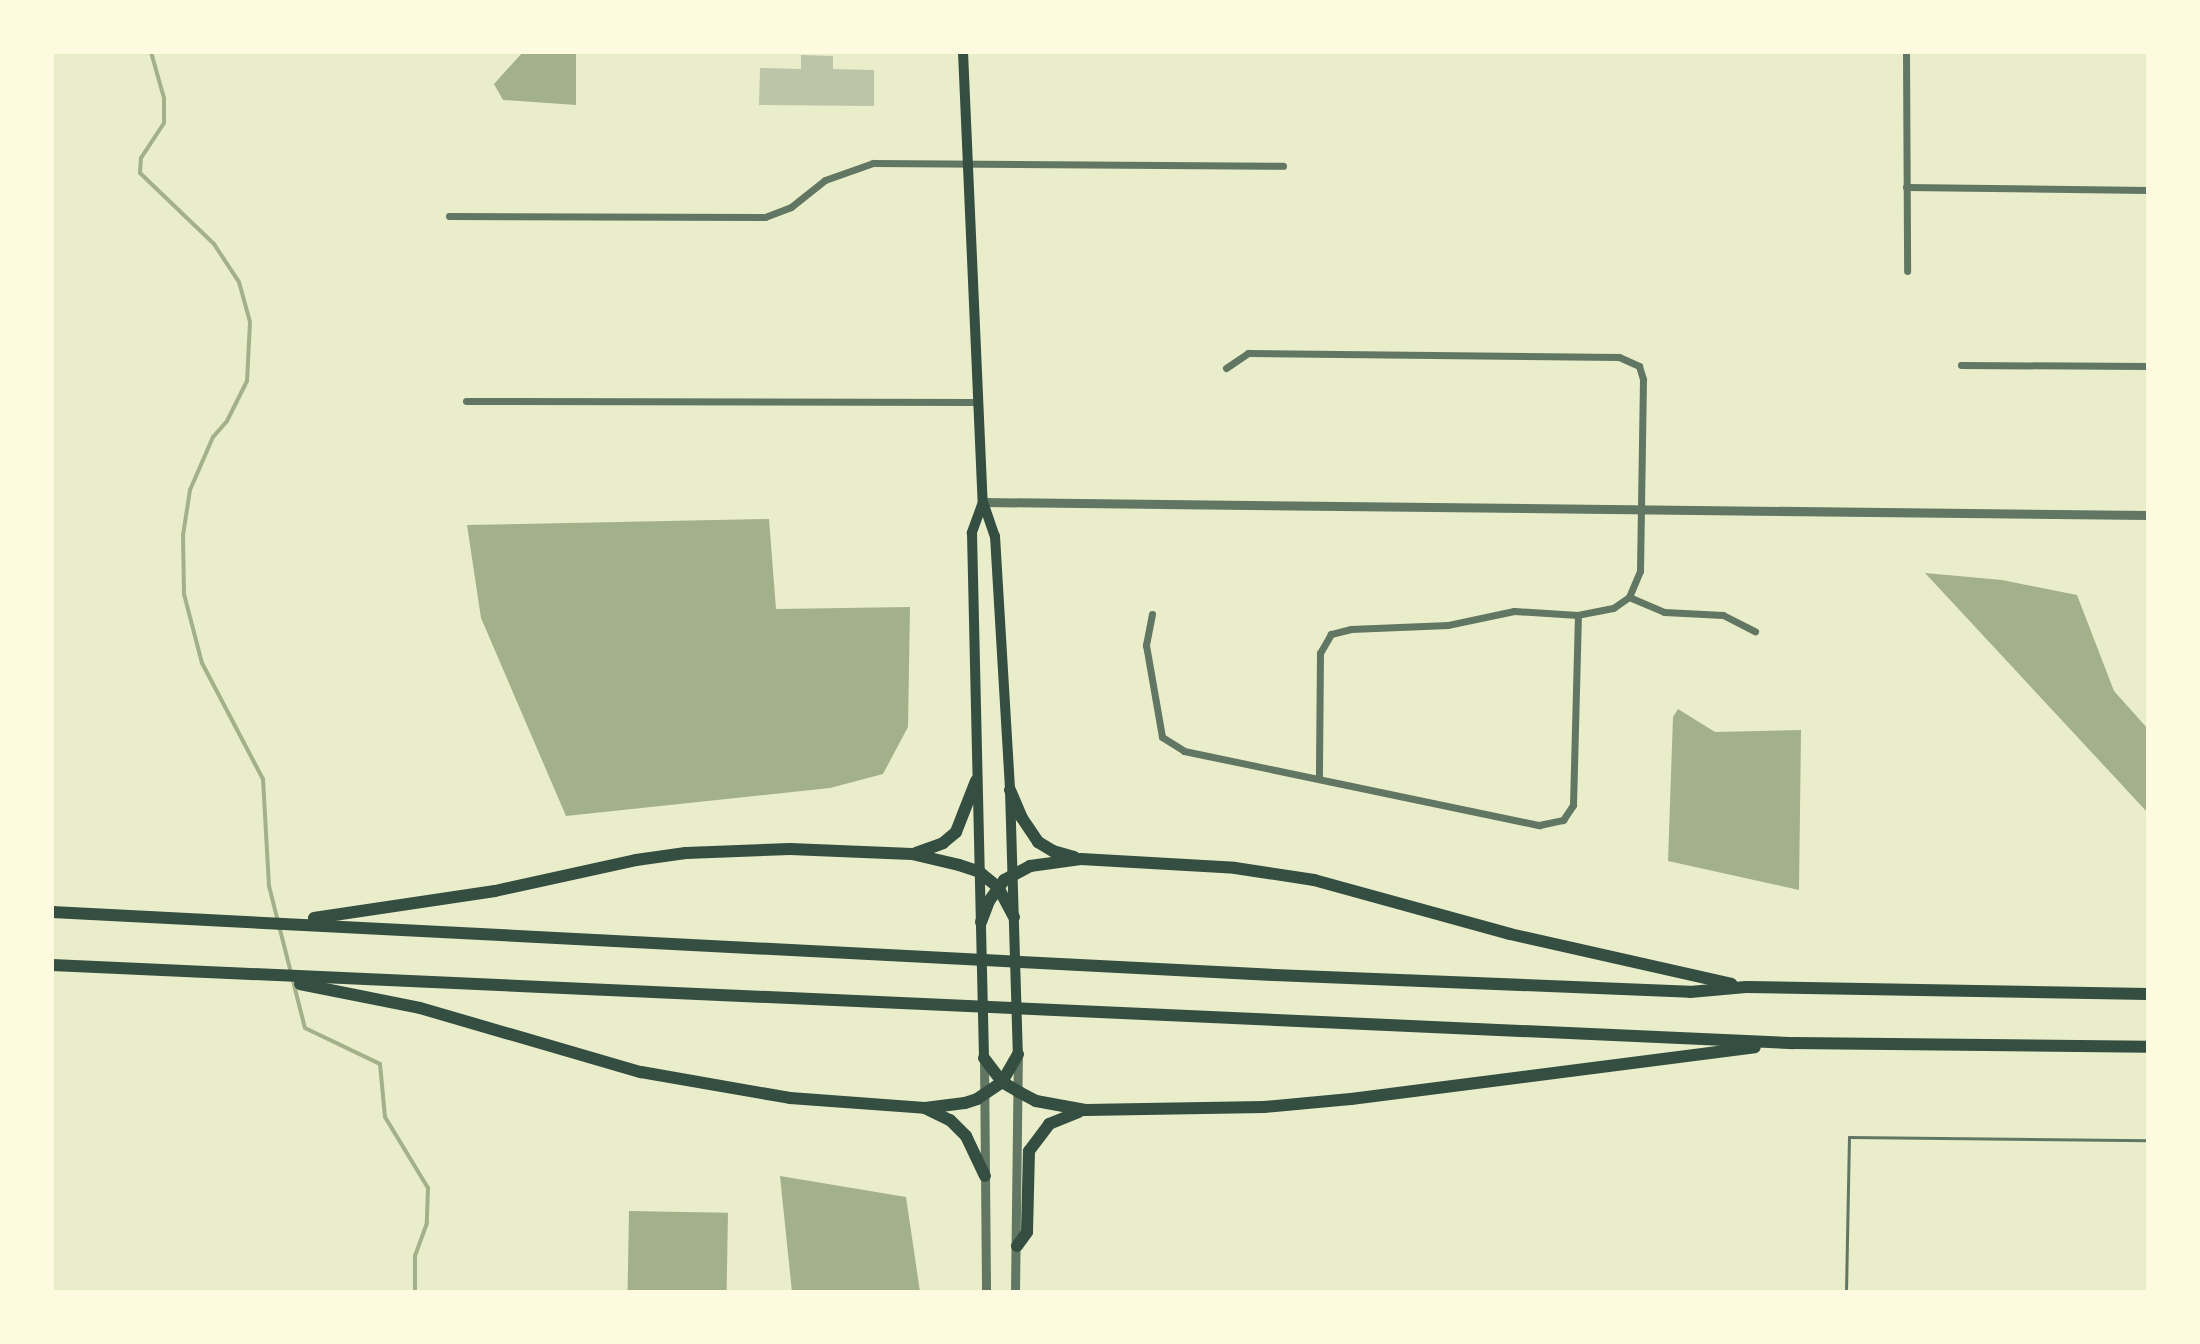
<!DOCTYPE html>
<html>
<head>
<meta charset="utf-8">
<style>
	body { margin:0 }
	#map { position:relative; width:2200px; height:1344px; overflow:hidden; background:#e9edc9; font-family:"Times New Roman",serif }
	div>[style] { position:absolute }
	.water>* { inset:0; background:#a3b18a; transform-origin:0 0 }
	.stream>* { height:4px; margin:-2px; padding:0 2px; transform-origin:2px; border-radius:2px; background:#a3b18a }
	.building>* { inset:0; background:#bcc5a7 }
	.service>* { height:3px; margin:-1.5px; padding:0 1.5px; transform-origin:1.5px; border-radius:1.5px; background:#617663 }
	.minor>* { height:7px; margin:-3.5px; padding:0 3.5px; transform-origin:3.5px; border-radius:3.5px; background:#617663 }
	.tertiary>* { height:9px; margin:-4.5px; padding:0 4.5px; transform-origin:4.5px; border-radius:4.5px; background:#617663 }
	.secondary>* { height:10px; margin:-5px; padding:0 5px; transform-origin:5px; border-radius:5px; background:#344e41 }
	.motorway>* { height:12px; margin:-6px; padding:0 6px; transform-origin:6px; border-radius:6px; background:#344e41 }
	span { translate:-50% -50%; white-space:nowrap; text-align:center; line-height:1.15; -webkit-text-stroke:6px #fefae0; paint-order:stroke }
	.frame { position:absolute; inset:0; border:54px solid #fefae0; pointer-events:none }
</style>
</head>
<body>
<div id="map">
	<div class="water">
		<i style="clip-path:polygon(523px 52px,576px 52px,576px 105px,503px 100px,494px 84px)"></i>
		<i style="clip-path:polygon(769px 519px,776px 609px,910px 607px,908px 727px,883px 774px,830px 788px,566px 816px,481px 618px,467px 525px)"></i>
		<i style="clip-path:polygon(1925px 573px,2002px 580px,2077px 595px,2114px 691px,2148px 729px,2148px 813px)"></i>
		<i style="clip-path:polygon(1678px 709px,1715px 732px,1801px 730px,1799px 890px,1668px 861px,1673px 717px)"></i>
		<i style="clip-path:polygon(780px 1176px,906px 1197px,920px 1292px,792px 1292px)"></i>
		<i style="left:629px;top:1211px;width:99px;height:81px;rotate:1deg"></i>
	</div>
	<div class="stream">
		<i style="left:151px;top:52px;width:48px;rotate:74.2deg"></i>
		<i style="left:164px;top:98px;width:25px;rotate:90deg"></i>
		<i style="left:164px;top:123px;width:42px;rotate:123.3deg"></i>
		<i style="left:141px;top:158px;width:15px;rotate:94deg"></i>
		<i style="left:140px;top:173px;width:103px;rotate:43.8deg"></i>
		<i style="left:214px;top:244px;width:45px;rotate:56.7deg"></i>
		<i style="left:239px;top:282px;width:41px;rotate:74.6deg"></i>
		<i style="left:250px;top:322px;width:59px;rotate:92.9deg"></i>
		<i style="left:247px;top:381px;width:45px;rotate:116.6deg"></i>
		<i style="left:227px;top:421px;width:21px;rotate:131deg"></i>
		<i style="left:213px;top:437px;width:58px;rotate:113.5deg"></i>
		<i style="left:190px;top:490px;width:46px;rotate:98.8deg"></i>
		<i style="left:183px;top:535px;width:59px;rotate:89deg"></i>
		<i style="left:184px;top:594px;width:71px;rotate:75.4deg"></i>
		<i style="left:202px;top:663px;width:131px;rotate:62.3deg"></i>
		<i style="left:263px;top:779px;width:107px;rotate:86.8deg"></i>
		<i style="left:269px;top:886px;width:146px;rotate:75.8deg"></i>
		<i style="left:305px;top:1028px;width:83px;rotate:25.6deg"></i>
		<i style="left:380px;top:1064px;width:53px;rotate:84.6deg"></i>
		<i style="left:385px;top:1117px;width:83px;rotate:58.8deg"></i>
		<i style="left:428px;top:1188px;width:35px;rotate:92deg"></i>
		<i style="left:427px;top:1223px;width:35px;rotate:110deg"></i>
		<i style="left:415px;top:1256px;width:36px;rotate:90deg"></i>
	</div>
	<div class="building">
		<i style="clip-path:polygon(801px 55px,833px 56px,833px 69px,874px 70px,874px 106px,759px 105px,760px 68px,801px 69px)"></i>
	</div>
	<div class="service">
		<i style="left:1846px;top:1292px;width:155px;rotate:-88.9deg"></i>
		<i style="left:1849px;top:1137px;width:299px;rotate:0.6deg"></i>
	</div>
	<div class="minor">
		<i style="left:1906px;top:52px;width:219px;rotate:89.7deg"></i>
		<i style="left:1906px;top:187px;width:242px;rotate:0.7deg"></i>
		<i style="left:449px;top:216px;width:316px;rotate:0.2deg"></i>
		<i style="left:765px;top:217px;width:28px;rotate:-21deg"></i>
		<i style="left:791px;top:207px;width:43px;rotate:-38.5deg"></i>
		<i style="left:825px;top:180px;width:51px;rotate:-19.5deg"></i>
		<i style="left:873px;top:163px;width:410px;rotate:0.4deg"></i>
		<i style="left:1961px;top:365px;width:187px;rotate:0.3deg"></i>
		<i style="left:1226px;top:368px;width:27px;rotate:-34deg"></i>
		<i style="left:1248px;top:353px;width:371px;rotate:0.6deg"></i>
		<i style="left:1619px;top:357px;width:22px;rotate:24deg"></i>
		<i style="left:1639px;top:366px;width:14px;rotate:73deg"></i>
		<i style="left:1643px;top:379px;width:192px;rotate:90.9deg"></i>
		<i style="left:1640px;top:571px;width:28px;rotate:113deg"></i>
		<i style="left:1629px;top:597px;width:19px;rotate:145deg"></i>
		<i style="left:1613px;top:608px;width:36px;rotate:169deg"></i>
		<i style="left:1578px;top:615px;width:64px;rotate:-176.4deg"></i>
		<i style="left:1514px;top:611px;width:67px;rotate:168deg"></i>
		<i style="left:1448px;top:625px;width:97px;rotate:177.6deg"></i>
		<i style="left:1351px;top:629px;width:21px;rotate:166deg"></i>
		<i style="left:1331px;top:634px;width:22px;rotate:120deg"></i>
		<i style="left:1320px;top:653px;width:125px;rotate:90.5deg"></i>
		<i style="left:466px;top:401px;width:512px;rotate:0.11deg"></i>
		<i style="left:1629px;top:597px;width:38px;rotate:23deg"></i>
		<i style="left:1664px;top:612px;width:59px;rotate:2.9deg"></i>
		<i style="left:1723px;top:615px;width:36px;rotate:27deg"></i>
		<i style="left:1152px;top:614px;width:32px;rotate:101deg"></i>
		<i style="left:1146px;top:645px;width:93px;rotate:80.1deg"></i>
		<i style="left:1162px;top:737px;width:26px;rotate:32deg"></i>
		<i style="left:1184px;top:751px;width:363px;rotate:11.8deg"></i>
		<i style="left:1539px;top:825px;width:25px;rotate:-12deg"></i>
		<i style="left:1563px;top:820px;width:18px;rotate:-56deg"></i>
		<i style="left:1573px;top:805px;width:190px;rotate:-88.5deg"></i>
	</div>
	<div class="tertiary">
		<i style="left:983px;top:502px;width:1165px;rotate:0.64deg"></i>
		<i style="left:984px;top:1058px;width:234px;rotate:89.5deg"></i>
		<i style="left:1015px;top:1292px;width:237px;rotate:-89.3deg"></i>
	</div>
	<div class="secondary">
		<i style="left:963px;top:52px;width:450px;rotate:87.5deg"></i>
		<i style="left:983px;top:502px;width:36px;rotate:71deg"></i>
		<i style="left:995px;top:536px;width:254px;rotate:86.6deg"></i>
		<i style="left:1010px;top:790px;width:264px;rotate:88.3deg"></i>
		<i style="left:983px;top:502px;width:33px;rotate:110deg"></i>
		<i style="left:972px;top:533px;width:525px;rotate:88.69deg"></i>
	</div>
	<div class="motorway">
		<i style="left:1010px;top:790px;width:30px;rotate:67deg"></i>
		<i style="left:1022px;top:818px;width:29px;rotate:56deg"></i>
		<i style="left:1038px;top:842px;width:17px;rotate:31deg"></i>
		<i style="left:1053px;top:851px;width:22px;rotate:16deg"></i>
		<i style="left:916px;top:853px;width:29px;rotate:-20deg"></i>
		<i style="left:943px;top:843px;width:17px;rotate:-40deg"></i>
		<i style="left:956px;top:832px;width:55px;rotate:-68.6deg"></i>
		<i style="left:52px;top:912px;width:1224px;rotate:2.95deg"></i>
		<i style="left:1274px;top:975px;width:416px;rotate:2.3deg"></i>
		<i style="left:1690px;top:992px;width:56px;rotate:-5.1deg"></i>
		<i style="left:1746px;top:987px;width:402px;rotate:1deg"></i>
		<i style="left:314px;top:918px;width:183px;rotate:-8.5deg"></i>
		<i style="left:495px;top:891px;width:144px;rotate:-12.4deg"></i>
		<i style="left:636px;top:860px;width:50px;rotate:-8deg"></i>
		<i style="left:686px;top:853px;width:104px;rotate:-2.2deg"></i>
		<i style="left:790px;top:849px;width:122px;rotate:2.3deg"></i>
		<i style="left:912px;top:854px;width:48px;rotate:13.2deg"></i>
		<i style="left:959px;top:865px;width:20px;rotate:18deg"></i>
		<i style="left:978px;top:871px;width:26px;rotate:39deg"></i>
		<i style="left:998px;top:887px;width:34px;rotate:62deg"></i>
		<i style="left:981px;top:922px;width:22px;rotate:-69deg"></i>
		<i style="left:989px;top:901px;width:26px;rotate:-54deg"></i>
		<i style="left:1004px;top:880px;width:30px;rotate:-28deg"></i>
		<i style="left:1030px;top:866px;width:51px;rotate:-7.8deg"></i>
		<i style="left:1081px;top:859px;width:154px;rotate:3.3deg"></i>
		<i style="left:1235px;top:868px;width:80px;rotate:8.6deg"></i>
		<i style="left:1314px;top:880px;width:203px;rotate:15.4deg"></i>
		<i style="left:1510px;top:934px;width:227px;rotate:12.7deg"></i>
		<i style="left:52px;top:965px;width:1743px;rotate:2.57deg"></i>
		<i style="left:1793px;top:1043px;width:355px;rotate:0.6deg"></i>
		<i style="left:300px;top:984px;width:122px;rotate:11.3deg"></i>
		<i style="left:420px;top:1008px;width:230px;rotate:16.2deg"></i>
		<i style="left:641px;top:1072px;width:151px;rotate:9.9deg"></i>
		<i style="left:790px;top:1098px;width:135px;rotate:4.2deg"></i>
		<i style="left:925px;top:1108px;width:40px;rotate:-7.1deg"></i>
		<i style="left:965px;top:1103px;width:13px;rotate:-18deg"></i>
		<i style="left:977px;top:1099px;width:30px;rotate:-34deg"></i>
		<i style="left:1002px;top:1082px;width:32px;rotate:-60deg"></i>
		<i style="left:984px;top:1058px;width:30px;rotate:53deg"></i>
		<i style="left:1002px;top:1082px;width:20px;rotate:30deg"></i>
		<i style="left:1019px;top:1092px;width:19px;rotate:28deg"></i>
		<i style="left:1036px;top:1101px;width:50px;rotate:10.4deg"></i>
		<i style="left:1085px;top:1110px;width:179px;rotate:-1deg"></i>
		<i style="left:1264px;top:1107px;width:87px;rotate:-5.3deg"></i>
		<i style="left:1351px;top:1099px;width:407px;rotate:-7.3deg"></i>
		<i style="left:925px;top:1108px;width:28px;rotate:26deg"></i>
		<i style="left:950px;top:1120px;width:23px;rotate:45deg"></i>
		<i style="left:966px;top:1136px;width:44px;rotate:64.6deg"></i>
		<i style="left:1017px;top:1246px;width:17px;rotate:-54deg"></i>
		<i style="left:1027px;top:1232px;width:81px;rotate:-88.6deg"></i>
		<i style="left:1029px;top:1151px;width:34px;rotate:-53deg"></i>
		<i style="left:1049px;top:1124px;width:32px;rotate:-22deg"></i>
	</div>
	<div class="frame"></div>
</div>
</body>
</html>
